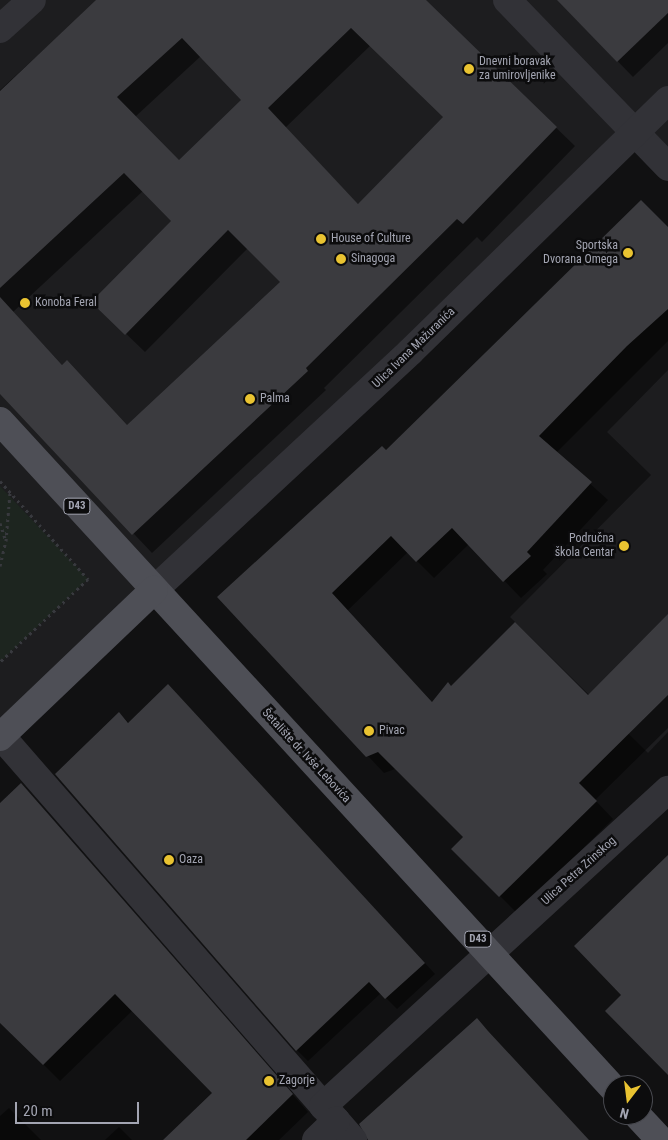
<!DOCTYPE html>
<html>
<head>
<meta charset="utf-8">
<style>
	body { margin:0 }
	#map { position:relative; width:668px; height:1140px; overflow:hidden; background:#111112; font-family:"Roboto Condensed",sans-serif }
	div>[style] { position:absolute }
	.built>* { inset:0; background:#1d1d1f }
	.green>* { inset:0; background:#1d251f }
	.shadow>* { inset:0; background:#0007 }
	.building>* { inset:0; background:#3b3b3f }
	.path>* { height:3px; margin-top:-1.5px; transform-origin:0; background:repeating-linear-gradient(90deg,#38393e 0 2.5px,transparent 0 6.5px) }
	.minor>* { height:28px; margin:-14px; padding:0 14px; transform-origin:14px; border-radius:14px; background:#323237 }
	.major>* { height:28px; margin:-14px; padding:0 14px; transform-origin:14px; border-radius:14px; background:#4e4f56 }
	.dots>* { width:14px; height:14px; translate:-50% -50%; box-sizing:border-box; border:2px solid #0c0c0d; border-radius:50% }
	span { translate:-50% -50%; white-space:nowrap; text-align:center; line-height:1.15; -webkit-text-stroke:5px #0c0c0d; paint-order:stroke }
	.shield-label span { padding:1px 4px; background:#0c0c0d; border:1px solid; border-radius:4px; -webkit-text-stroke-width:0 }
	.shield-label { font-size:11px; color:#a3a5b2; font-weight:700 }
	.poi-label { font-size:12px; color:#a3a5b2 }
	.left { translate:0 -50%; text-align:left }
	.right { translate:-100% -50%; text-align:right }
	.street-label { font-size:12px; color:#a3a5b2 }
	.north { position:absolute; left:603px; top:1075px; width:50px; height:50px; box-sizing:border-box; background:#0c0c0d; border:1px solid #48494f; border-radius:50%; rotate:195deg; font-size:14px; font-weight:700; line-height:20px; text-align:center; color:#a3a5b2 }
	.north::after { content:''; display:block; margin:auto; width:18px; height:22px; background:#e9c331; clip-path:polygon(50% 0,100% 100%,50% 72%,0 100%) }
	.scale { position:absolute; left:15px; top:1102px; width:124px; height:22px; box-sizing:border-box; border:2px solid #a3a5b2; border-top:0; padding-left:6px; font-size:15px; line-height:18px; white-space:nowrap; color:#a3a5b2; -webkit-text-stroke:4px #0c0c0d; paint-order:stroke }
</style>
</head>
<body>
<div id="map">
	<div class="built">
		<i style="clip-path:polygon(0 0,668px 0,668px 166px,634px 133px,0 737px)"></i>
		<i style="clip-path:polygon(668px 370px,668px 732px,648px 753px,510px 617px,651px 475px,607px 432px)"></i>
	</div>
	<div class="green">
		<i style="clip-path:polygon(0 486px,88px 579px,0 662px)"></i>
	</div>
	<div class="shadow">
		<i style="clip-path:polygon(evenodd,98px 0,424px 0,575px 146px,482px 242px,477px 237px,324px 388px,326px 390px,152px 553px,17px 410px,0 379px,0 90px,98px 0,371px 45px,444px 117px,359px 205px,285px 128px,371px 45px,98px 0,201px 56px,243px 100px,179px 162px,135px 117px,201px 56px,98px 0,143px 191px,173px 221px,93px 302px,145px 352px,248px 248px,281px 282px,127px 426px,63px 366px,13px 312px,143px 191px)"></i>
		<i style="clip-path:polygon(558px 0,668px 0,668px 43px,633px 77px)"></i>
		<i style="clip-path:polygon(668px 229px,668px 341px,556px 453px,608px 500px,543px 570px,547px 574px,521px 598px,469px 544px,434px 578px,408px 552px,347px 611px,433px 703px,451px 688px,588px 697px,668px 616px,668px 728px,595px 800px,613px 819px,517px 913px,453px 849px,464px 837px,395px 769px,384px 773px,219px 597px,386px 451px)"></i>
		<i style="clip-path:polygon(179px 697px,435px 974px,397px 1009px,381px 993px,308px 1061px,297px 1050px,119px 713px,129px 723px)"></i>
		<i style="clip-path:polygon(21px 785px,308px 1112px,279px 1140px,164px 1140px,214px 1093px,133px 1010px,60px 1081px,0 1021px,0 806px)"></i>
		<i style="clip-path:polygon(9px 1108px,41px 1140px,0 1140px,0 1116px)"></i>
		<i style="clip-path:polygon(119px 1127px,132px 1140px,105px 1140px)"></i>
	</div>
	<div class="building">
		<i style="clip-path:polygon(evenodd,96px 0,426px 0,557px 127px,463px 224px,457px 219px,306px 368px,308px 371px,132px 535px,0 394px,0 297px,62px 365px,67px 360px,127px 425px,280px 282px,228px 230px,125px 335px,91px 302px,171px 221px,124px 173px,0 288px,0 91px,96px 0,351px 28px,443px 117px,358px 204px,268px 108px,351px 28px,96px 0,182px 38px,241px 100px,179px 160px,117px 97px,182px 38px)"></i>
		<i style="clip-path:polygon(557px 0,668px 0,668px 13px,617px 62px)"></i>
		<i style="clip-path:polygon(641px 200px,668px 227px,668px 309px,627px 346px,539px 436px,592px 482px,527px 552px,531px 556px,503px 582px,452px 528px,416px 562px,391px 536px,332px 593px,432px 702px,448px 682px,451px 686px,515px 622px,588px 695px,668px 614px,668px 695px,579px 783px,597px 801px,499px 897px,451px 849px,463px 837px,378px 752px,366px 757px,217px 597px,382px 446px,386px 450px)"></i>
		<i style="clip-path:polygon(168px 684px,425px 963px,385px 999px,369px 982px,296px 1051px,55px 774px,119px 712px,128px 723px)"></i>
		<i style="clip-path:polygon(21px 783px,293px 1094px,246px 1140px,163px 1140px,212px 1093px,115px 994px,43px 1065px,0 1023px,0 803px)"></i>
		<i style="clip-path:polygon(668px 855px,668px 1075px,605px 1011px,621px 995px,574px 946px)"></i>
		<i style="clip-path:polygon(477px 1018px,488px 1031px,589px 1140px,368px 1140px,359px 1124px)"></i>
	</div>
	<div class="path">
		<i style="left:0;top:481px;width:132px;rotate:48.1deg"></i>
		<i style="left:88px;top:579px;width:121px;rotate:136.7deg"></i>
		<i style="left:0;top:523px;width:16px;rotate:72deg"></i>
		<i style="left:0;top:566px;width:26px;rotate:-77deg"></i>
		<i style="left:6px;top:541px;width:49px;rotate:-85.3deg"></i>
	</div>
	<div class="minor">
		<i style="left:507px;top:0;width:232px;rotate:46deg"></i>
		<i style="left:0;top:29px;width:43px;rotate:-42.2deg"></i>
		<i style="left:154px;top:590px;width:350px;rotate:-42.9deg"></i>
		<i style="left:410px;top:352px;width:361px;rotate:-44.3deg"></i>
		<i style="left:1px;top:736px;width:536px;rotate:48.93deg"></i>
		<i style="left:323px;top:1106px;width:468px;rotate:-42.5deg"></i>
		<i style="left:316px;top:1140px;width:28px;rotate:-44deg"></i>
	</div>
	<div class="major">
		<i style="left:0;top:421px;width:906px;rotate:47.42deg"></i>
		<i style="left:0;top:737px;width:213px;rotate:-43.7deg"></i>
		<i style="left:637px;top:1115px;width:34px;rotate:47deg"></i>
	</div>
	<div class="dots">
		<i style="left:469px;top:69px;background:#e9c331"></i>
		<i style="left:321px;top:239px;background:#e9c331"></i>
		<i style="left:628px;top:253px;background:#e9c331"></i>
		<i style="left:341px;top:259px;background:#e9c331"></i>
		<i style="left:25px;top:303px;background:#e9c331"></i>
		<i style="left:250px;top:399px;background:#e9c331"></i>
		<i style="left:624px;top:546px;background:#e9c331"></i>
		<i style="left:369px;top:731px;background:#e9c331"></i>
		<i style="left:169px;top:860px;background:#e9c331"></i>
		<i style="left:269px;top:1081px;background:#e9c331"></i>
	</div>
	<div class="shield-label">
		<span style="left:77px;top:506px">D43</span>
		<span style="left:478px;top:939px">D43</span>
	</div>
	<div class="poi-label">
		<span class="left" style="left:479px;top:69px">Dnevni boravak<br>za umirovljenike</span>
		<span class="left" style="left:331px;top:239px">House of Culture</span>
		<span class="right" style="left:618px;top:253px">Sportska<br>Dvorana Omega</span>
		<span class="left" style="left:351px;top:259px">Sinagoga</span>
		<span class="left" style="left:35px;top:303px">Konoba Feral</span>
		<span class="left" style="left:260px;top:399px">Palma</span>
		<span class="right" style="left:614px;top:546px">Područna<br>škola Centar</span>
		<span class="left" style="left:379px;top:731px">Pivac</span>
		<span class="left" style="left:179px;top:860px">Oaza</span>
		<span class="left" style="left:279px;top:1081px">Zagorje</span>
	</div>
	<div class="street-label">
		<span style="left:414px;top:348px;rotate:-44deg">Ulica Ivana Mažuranića</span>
		<span style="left:306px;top:756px;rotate:47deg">Šetalište dr. Ivše Lebovića</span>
		<span style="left:579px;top:871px;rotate:-42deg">Ulica Petra Zrinskog</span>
	</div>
	<div class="north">N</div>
	<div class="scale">20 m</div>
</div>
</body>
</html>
